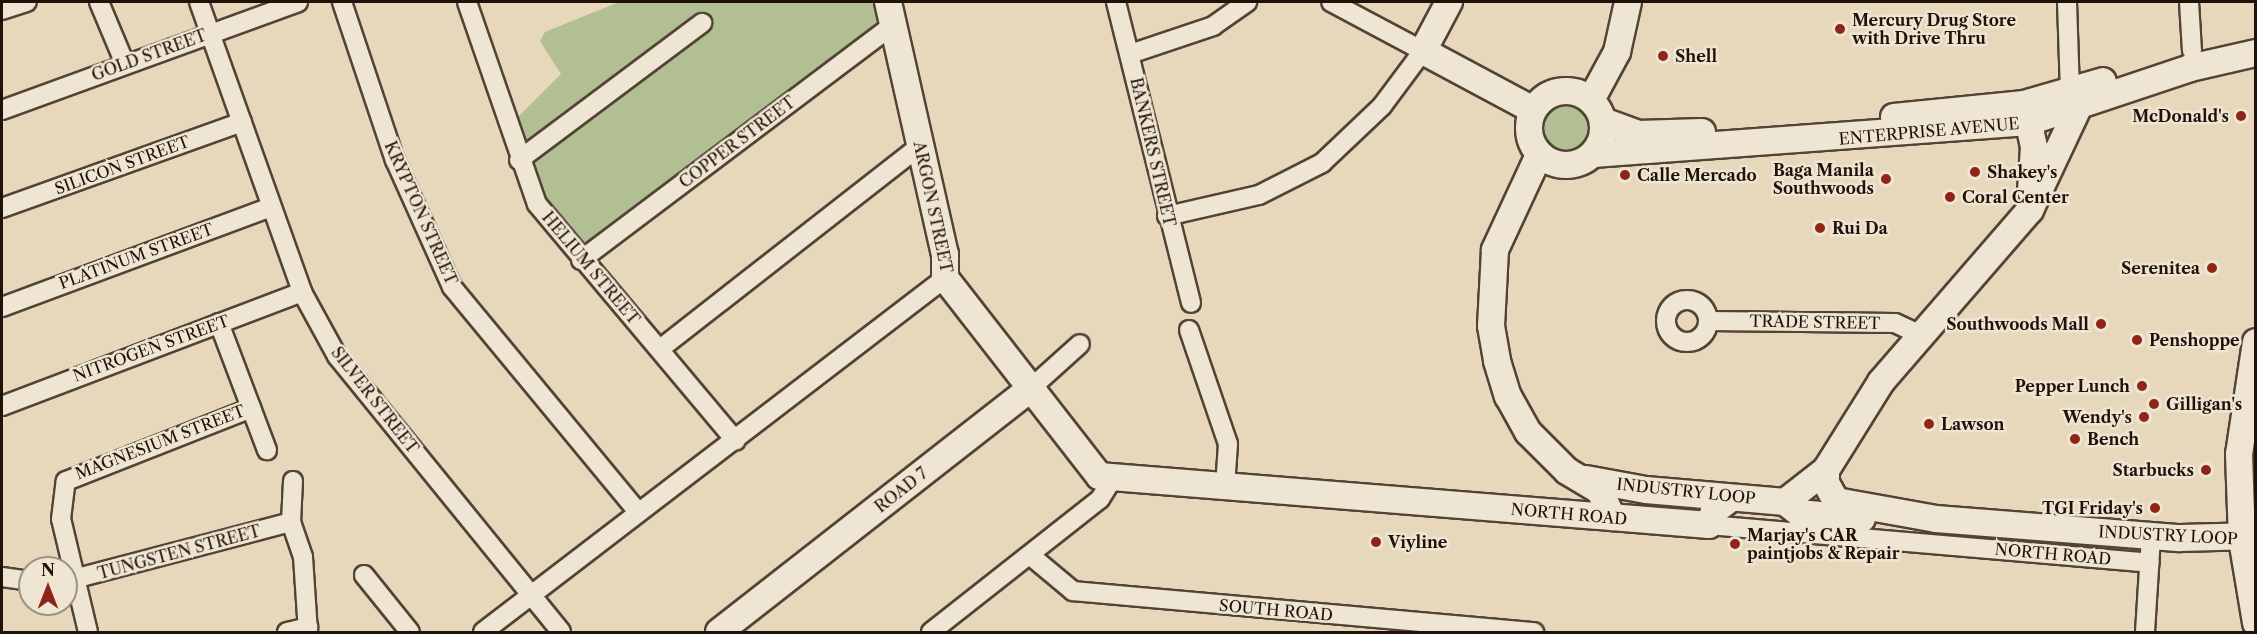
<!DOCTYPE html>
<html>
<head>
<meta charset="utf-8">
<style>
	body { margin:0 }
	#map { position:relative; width:2257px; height:634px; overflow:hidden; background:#e7d7bb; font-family:"Libre Caslon Text",serif }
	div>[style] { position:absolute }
	.green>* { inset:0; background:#b2bf93 }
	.round { border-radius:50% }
	.roads { filter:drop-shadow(2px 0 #524336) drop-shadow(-2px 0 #524336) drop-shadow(0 2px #524336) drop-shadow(0 -2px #524336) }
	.street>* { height:18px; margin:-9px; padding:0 9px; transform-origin:9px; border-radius:9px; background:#efe5d3 }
	.street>.ring { margin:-9px; padding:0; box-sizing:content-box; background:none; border:18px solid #efe5d3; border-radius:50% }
	.secondary>* { height:26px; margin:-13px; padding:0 13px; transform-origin:13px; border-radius:13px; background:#efe5d3 }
	.secondary>.ring { margin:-13px; padding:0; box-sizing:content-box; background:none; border:26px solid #efe5d3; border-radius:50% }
	.dots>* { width:16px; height:16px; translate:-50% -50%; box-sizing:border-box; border:3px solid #efe5d3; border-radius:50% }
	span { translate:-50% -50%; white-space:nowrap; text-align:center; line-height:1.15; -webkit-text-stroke:5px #efe5d3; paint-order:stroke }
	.poi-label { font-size:16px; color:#211209; font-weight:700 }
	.left { translate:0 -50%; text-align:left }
	.right { translate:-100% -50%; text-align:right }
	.street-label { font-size:16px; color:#211209 }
	.frame { position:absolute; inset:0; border:3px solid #211209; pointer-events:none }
	.north { position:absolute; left:18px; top:556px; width:60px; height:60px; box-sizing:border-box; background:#efe5d3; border:2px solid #9d9182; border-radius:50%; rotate:0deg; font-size:16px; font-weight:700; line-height:24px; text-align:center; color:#211209 }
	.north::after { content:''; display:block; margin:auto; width:21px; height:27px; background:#8f2418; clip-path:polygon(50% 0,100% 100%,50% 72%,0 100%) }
</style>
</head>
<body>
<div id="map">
	<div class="green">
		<i style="clip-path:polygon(619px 2px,885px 2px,890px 22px,580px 260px,520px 159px,508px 127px,561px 74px,540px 41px,545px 32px)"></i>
		<i class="round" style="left:1543px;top:106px;width:46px;height:46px"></i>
	</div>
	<div class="roads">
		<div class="street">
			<i style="left:99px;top:2px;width:67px;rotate:67.2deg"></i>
			<i style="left:199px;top:2px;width:308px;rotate:70.4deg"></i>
			<i style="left:302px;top:292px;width:73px;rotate:61.3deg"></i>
			<i style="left:337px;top:356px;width:355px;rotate:50.9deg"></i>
			<i style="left:342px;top:2px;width:167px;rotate:71.5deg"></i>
			<i style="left:395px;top:160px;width:139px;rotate:65.8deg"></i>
			<i style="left:452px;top:287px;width:291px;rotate:50.4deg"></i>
			<i style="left:467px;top:2px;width:214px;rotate:70.9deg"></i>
			<i style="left:537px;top:204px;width:309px;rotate:50deg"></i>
			<i style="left:1116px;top:2px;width:310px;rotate:76deg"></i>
			<i style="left:2067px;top:2px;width:90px;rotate:88.1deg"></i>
			<i style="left:2189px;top:2px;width:49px;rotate:86.5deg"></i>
			<i style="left:2px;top:10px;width:26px;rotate:-18deg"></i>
			<i style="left:1130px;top:54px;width:88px;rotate:-18.6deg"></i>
			<i style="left:1213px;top:26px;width:42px;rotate:-35.2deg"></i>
			<i style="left:2px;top:110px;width:315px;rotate:-20deg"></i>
			<i style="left:519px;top:160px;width:229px;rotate:-36.8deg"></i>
			<i style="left:2px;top:208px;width:255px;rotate:-19.7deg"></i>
			<i style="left:1167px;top:216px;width:94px;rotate:-12.9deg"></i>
			<i style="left:1259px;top:195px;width:71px;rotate:-26.9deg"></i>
			<i style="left:1322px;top:163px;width:83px;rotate:-43.5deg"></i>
			<i style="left:1382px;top:106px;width:69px;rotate:-53.3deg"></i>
			<i style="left:1423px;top:51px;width:104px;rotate:-152deg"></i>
			<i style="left:581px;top:260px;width:391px;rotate:-37deg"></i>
			<i class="ring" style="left:1666px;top:300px;width:24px;height:24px"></i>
			<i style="left:2px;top:307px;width:287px;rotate:-20.4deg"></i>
			<i style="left:1708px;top:321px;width:187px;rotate:0.6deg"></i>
			<i style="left:1895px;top:323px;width:26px;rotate:25deg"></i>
			<i style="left:219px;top:323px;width:136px;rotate:69.3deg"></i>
			<i style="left:1189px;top:330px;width:120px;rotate:71.1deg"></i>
			<i style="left:1228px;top:444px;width:43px;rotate:94deg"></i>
			<i style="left:660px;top:349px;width:330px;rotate:-38deg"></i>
			<i style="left:1030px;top:389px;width:67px;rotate:-42deg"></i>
			<i style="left:2px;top:406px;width:321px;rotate:-20.8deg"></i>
			<i style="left:293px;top:481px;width:41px;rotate:92.8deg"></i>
			<i style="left:291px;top:522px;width:37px;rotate:71deg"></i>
			<i style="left:303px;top:557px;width:75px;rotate:86.2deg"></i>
			<i style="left:1709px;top:525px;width:442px;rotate:4.9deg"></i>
			<i style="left:1031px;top:556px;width:55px;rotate:39.8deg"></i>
			<i style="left:1073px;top:591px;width:463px;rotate:5.1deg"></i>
			<i style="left:364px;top:575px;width:73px;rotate:51.1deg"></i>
			<i style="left:2px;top:577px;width:28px;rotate:8deg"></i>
			<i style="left:66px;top:581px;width:233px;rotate:-14.7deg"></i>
			<i style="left:88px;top:632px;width:116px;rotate:-103.4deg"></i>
			<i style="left:61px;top:519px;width:38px;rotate:-83deg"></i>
			<i style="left:66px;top:481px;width:199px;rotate:-21.5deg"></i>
			<i style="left:287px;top:632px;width:22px;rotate:-13deg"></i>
			<i style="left:483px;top:632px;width:582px;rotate:-37.46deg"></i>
			<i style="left:931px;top:632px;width:215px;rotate:-38.2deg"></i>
			<i style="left:1100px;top:499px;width:22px;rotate:-58deg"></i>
			<i style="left:2145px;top:632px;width:96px;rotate:-86.4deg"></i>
		</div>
		<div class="secondary">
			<i style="left:888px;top:2px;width:258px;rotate:77.3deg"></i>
			<i style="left:945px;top:254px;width:24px;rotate:90deg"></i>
			<i style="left:945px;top:278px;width:251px;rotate:52.1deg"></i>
			<i style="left:1099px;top:476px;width:612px;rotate:4.59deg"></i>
			<i style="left:1709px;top:525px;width:15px;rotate:-70deg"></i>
			<i style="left:1714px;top:511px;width:21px;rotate:-37deg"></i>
			<i style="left:1449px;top:2px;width:55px;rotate:118deg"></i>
			<i style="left:1423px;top:51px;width:125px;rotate:28.2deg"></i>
			<i class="ring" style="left:1529px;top:91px;width:48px;height:48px"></i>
			<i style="left:1591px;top:100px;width:55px;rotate:-61.6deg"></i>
			<i style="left:1617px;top:52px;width:51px;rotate:-77.6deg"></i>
			<i style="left:2025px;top:106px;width:42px;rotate:77.6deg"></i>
			<i style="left:2034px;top:147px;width:44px;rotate:93.9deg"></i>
			<i style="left:1894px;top:117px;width:131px;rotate:-5.7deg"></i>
			<i style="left:2024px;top:104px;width:82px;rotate:-16.2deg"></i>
			<i style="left:1603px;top:121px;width:37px;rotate:20deg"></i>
			<i style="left:1638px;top:134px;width:64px;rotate:-1.8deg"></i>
			<i style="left:1593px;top:154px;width:437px;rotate:-4.2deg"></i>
			<i style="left:2029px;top:122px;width:170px;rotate:-18.5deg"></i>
			<i style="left:2190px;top:68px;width:68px;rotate:-12.8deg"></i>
			<i style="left:1539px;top:155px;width:105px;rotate:114.9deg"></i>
			<i style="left:1495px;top:250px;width:76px;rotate:93deg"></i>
			<i style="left:1491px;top:326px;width:36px;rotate:80deg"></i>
			<i style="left:1497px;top:361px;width:37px;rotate:73deg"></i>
			<i style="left:1508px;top:396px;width:41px;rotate:60.9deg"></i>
			<i style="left:1528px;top:432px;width:55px;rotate:45deg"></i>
			<i style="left:1567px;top:471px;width:39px;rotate:31deg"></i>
			<i style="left:1600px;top:491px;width:29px;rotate:65deg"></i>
			<i style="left:2256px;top:342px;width:113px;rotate:98.6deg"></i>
			<i style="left:2239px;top:454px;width:85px;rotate:88deg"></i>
			<i style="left:2242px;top:539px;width:85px;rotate:80.5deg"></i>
			<i style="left:1826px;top:470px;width:13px;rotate:90deg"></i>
			<i style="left:1826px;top:483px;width:21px;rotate:61deg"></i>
			<i style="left:1836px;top:501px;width:102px;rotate:10.2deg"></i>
			<i style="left:1936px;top:519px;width:245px;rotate:4.5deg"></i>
			<i style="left:2180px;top:538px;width:76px;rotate:-1.5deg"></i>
			<i style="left:1586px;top:479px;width:61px;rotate:10.4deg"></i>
			<i style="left:1646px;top:490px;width:140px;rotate:4.9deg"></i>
			<i style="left:1785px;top:502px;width:18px;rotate:38deg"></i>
			<i style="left:1799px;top:513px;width:63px;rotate:5.4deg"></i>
			<i style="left:1785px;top:502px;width:52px;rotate:-38deg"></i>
			<i style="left:1826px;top:470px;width:104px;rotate:-58deg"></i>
			<i style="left:1881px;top:382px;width:228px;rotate:-49.1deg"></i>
			<i style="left:2030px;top:210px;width:113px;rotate:-64.8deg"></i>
			<i style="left:719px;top:632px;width:395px;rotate:-38deg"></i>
		</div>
	</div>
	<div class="dots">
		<i style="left:1840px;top:29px;background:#8f2418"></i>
		<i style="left:1663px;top:56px;background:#8f2418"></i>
		<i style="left:2241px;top:116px;background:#8f2418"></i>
		<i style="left:1975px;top:172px;background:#8f2418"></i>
		<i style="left:1625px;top:175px;background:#8f2418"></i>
		<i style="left:1886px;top:179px;background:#8f2418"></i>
		<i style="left:1950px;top:197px;background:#8f2418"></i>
		<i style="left:1820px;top:228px;background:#8f2418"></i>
		<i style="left:2212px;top:268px;background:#8f2418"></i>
		<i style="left:2101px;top:324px;background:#8f2418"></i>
		<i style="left:2137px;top:340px;background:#8f2418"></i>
		<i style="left:2142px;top:386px;background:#8f2418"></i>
		<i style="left:2154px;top:404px;background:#8f2418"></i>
		<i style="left:2144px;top:417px;background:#8f2418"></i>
		<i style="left:1929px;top:424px;background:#8f2418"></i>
		<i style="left:2075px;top:439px;background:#8f2418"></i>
		<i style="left:2206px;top:470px;background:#8f2418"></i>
		<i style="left:2155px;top:508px;background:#8f2418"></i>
		<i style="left:1376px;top:542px;background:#8f2418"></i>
		<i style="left:1735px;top:544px;background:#8f2418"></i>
	</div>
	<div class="poi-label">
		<span class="left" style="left:1852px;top:29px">Mercury Drug Store<br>with Drive Thru</span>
		<span class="left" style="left:1675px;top:56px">Shell</span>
		<span class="right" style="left:2229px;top:116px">McDonald's</span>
		<span class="right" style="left:1874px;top:179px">Baga Manila<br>Southwoods</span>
		<span class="left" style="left:1987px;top:172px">Shakey's</span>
		<span class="left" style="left:1637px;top:175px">Calle Mercado</span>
		<span class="left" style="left:1962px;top:197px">Coral Center</span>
		<span class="left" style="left:1832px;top:228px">Rui Da</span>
		<span class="right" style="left:2200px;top:268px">Serenitea</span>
		<span class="right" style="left:2089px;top:324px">Southwoods Mall</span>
		<span class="left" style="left:2149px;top:340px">Penshoppe</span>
		<span class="right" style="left:2130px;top:386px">Pepper Lunch</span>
		<span class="left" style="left:2166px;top:404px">Gilligan's</span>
		<span class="right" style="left:2132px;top:417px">Wendy's</span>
		<span class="left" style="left:1941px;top:424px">Lawson</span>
		<span class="left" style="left:2087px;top:439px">Bench</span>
		<span class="right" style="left:2194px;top:470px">Starbucks</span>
		<span class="right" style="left:2143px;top:508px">TGI Friday's</span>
		<span class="left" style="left:1747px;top:544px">Marjay's CAR<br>paintjobs &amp; Repair</span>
		<span class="left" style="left:1388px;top:542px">Viyline</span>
	</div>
	<div class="street-label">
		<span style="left:149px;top:55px;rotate:-20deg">GOLD STREET</span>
		<span style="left:1929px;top:131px;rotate:-5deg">ENTERPRISE AVENUE</span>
		<span style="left:737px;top:142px;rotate:-37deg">COPPER STREET</span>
		<span style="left:1153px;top:152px;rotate:77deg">BANKERS STREET</span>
		<span style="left:122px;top:165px;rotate:-20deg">SILICON STREET</span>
		<span style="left:933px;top:207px;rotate:78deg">ARGON STREET</span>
		<span style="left:421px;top:213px;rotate:66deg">KRYPTON STREET</span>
		<span style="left:136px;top:256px;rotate:-20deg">PLATINUM STREET</span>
		<span style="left:591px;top:268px;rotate:50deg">HELIUM STREET</span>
		<span style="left:1815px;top:322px;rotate:1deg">TRADE STREET</span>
		<span style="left:151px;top:348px;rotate:-20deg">NITROGEN STREET</span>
		<span style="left:375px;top:400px;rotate:52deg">SILVER STREET</span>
		<span style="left:160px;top:442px;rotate:-21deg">MAGNESIUM STREET</span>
		<span style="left:901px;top:490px;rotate:-38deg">ROAD 7</span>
		<span style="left:1686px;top:491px;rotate:6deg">INDUSTRY LOOP</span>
		<span style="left:1569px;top:514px;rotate:5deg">NORTH ROAD</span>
		<span style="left:2168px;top:535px;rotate:3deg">INDUSTRY LOOP</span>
		<span style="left:179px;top:552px;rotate:-15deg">TUNGSTEN STREET</span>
		<span style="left:2053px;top:554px;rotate:5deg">NORTH ROAD</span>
		<span style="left:1276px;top:610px;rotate:5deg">SOUTH ROAD</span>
	</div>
	<div class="frame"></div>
	<div class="north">N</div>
</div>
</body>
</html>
